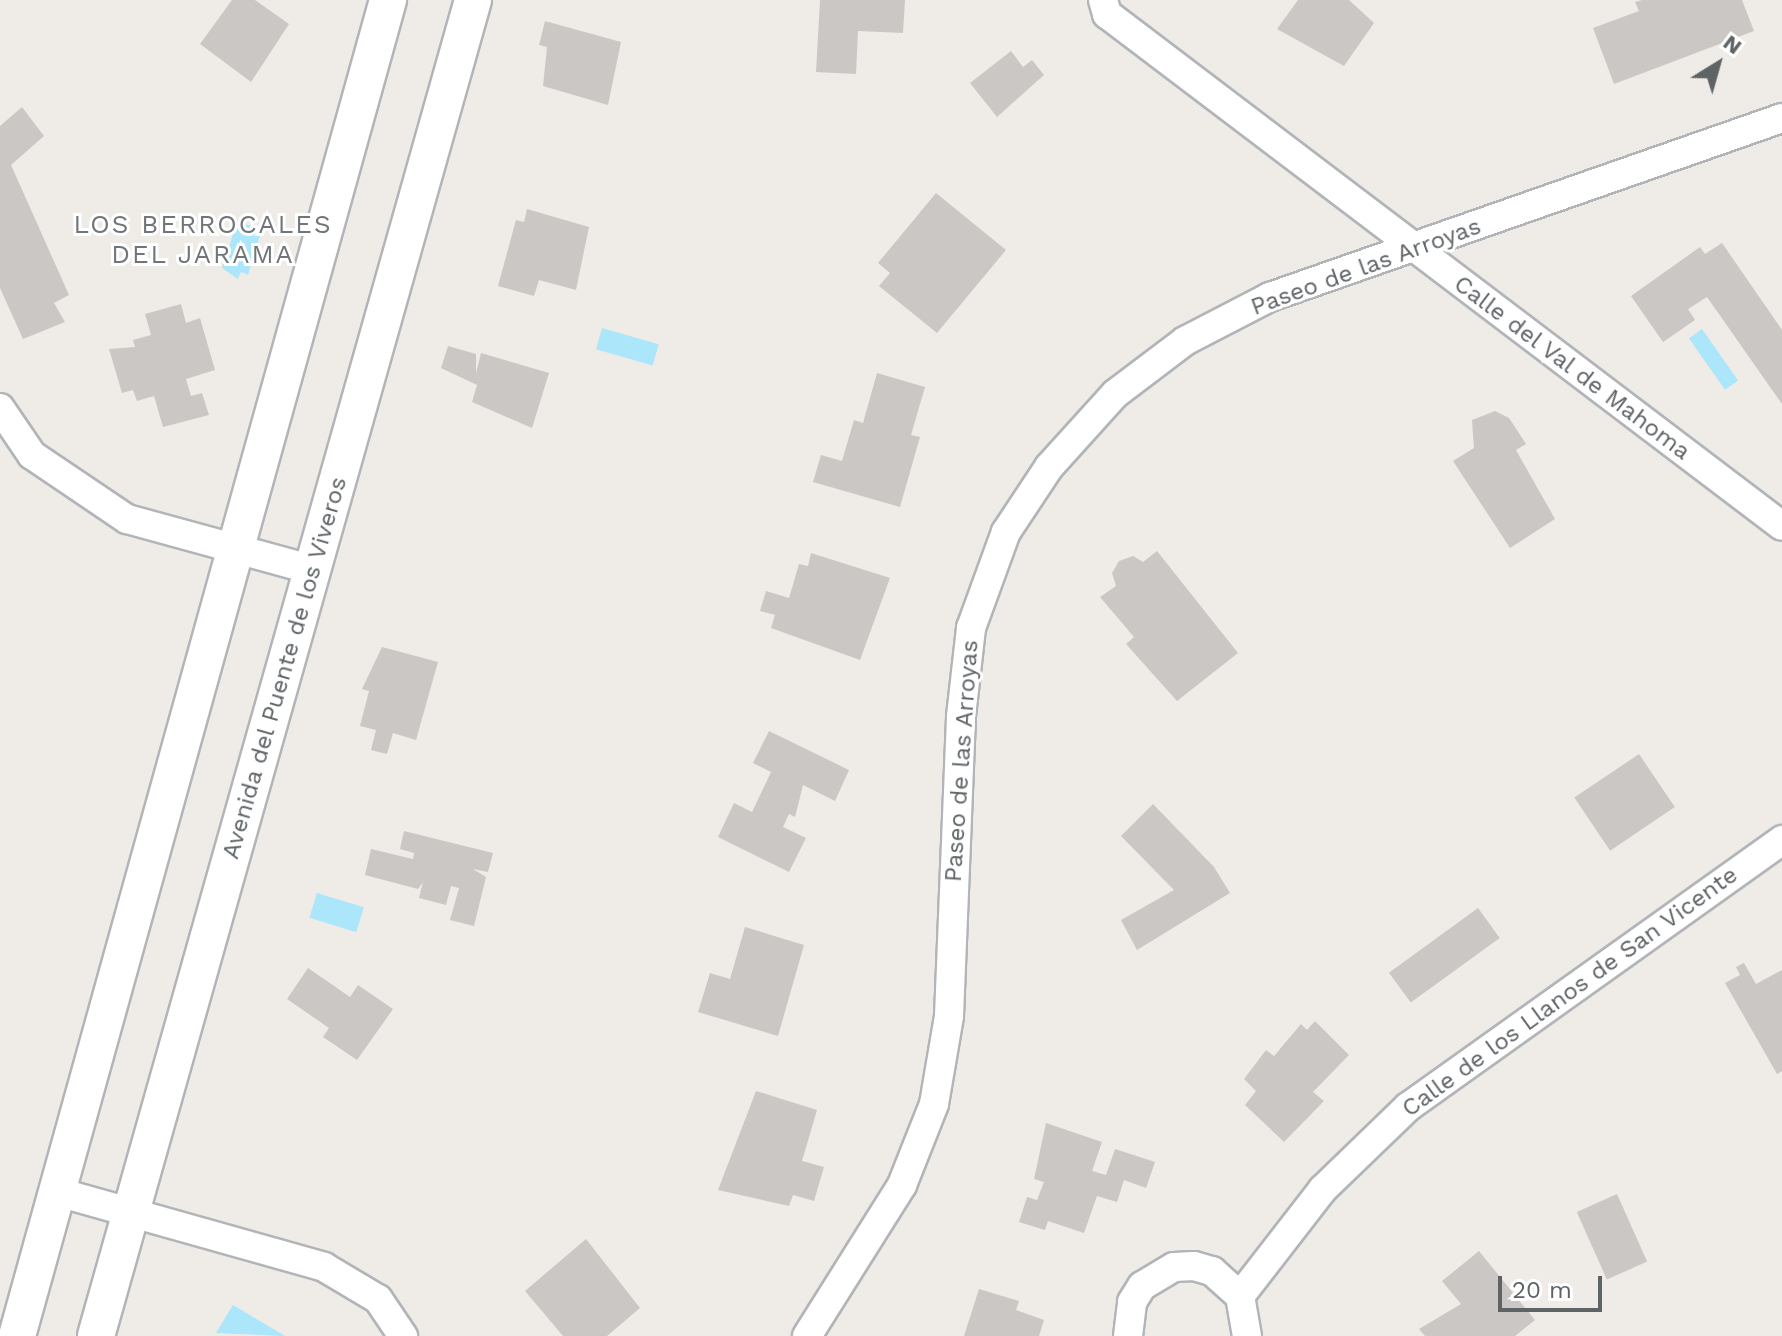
<!DOCTYPE html>
<html>
<head>
<meta charset="utf-8">
<style>
	body { margin:0 }
	#map { position:relative; width:1782px; height:1336px; overflow:hidden; background:#efece7; font-family:"Work Sans",sans-serif }
	div>[style] { position:absolute }
	.water>* { inset:0; background:#abe6fb; transform-origin:0 0 }
	.building>* { inset:0; background:#cbc7c4; transform-origin:0 0 }
	.roads { filter:drop-shadow(2px 0 #b2b5b8) drop-shadow(-2px 0 #b2b5b8) drop-shadow(0 2px #b2b5b8) drop-shadow(0 -2px #b2b5b8) }
	.minor>* { height:28px; margin:-14px; padding:0 14px; transform-origin:14px; border-radius:14px; background:#fff }
	.tertiary>* { height:36px; margin:-18px; padding:0 18px; transform-origin:18px; border-radius:18px; background:#fff }
	span { translate:-50% -50%; white-space:nowrap; text-align:center; line-height:1.15; -webkit-text-stroke:6px #fff; paint-order:stroke }
	.street-label { font-size:24px; color:#5e6366 }
	.neighbourhood-label { font-size:26px; color:#6f7578; letter-spacing:2px }
	.north { position:absolute; left:1678px; top:24px; width:80px; height:80px; -webkit-text-stroke:6px #fff; paint-order:stroke; rotate:37deg; font-size:22px; font-weight:700; line-height:32px; text-align:center; color:#5e6366 }
	.north::after { content:''; display:block; margin:auto; width:28px; height:36px; background:#5e6366; clip-path:polygon(50% 0,100% 100%,50% 72%,0 100%) }
	.scale { position:absolute; left:1498px; top:1276px; width:104px; height:36px; box-sizing:border-box; border:4px solid #5e6366; border-top:0; padding-left:10px; font-size:24px; line-height:28px; white-space:nowrap; color:#5e6366; -webkit-text-stroke:6px #fff; paint-order:stroke }
</style>
</head>
<body>
<div id="map">
	<div class="water">
		<i style="clip-path:polygon(237px 222px,262px 229px,248px 275px,241px 272px,238px 279px,222px 268px)"></i>
		<i style="left:602px;top:328px;width:59px;height:22px;rotate:16deg"></i>
		<i style="left:1702px;top:329px;width:63px;height:16px;rotate:55deg"></i>
		<i style="left:317px;top:893px;width:49px;height:26px;rotate:17deg"></i>
		<i style="clip-path:polygon(233px 1305px,285px 1336px,216px 1333px)"></i>
	</div>
	<div class="building">
		<i style="clip-path:polygon(232px 0,255px 0,289px 24px,251px 82px,200px 44px)"></i>
		<i style="clip-path:polygon(820px 0,905px 0,903px 33px,858px 31px,856px 74px,816px 72px)"></i>
		<i style="clip-path:polygon(1298px 0,1349px 0,1374px 23px,1344px 66px,1277px 29px)"></i>
		<i style="clip-path:polygon(1642px 0,1742px 0,1754px 31px,1614px 84px,1593px 28px,1639px 11px,1635px 2px)"></i>
		<i style="clip-path:polygon(545px 21px,621px 42px,608px 105px,543px 86px,547px 47px,539px 45px)"></i>
		<i style="clip-path:polygon(1011px 51px,1023px 67px,1032px 60px,1044px 75px,997px 117px,970px 83px)"></i>
		<i style="clip-path:polygon(22px 107px,44px 136px,11px 165px,69px 295px,54px 303px,65px 322px,23px 339px,0 288px,0 126px)"></i>
		<i style="clip-path:polygon(936px 193px,1006px 250px,937px 333px,879px 286px,890px 273px,878px 263px)"></i>
		<i style="clip-path:polygon(527px 209px,589px 227px,576px 290px,539px 280px,534px 296px,498px 286px,516px 220px,524px 222px)"></i>
		<i style="clip-path:polygon(1722px 243px,1782px 330px,1782px 404px,1707px 297px,1688px 309px,1695px 320px,1663px 342px,1631px 296px,1700px 247px,1705px 254px)"></i>
		<i style="clip-path:polygon(181px 304px,186px 323px,200px 318px,215px 370px,186px 379px,191px 396px,202px 393px,209px 415px,163px 427px,154px 396px,137px 401px,133px 390px,122px 393px,109px 349px,135px 347px,133px 340px,151px 335px,145px 314px)"></i>
		<i style="clip-path:polygon(448px 346px,476px 354px,476px 373px,481px 353px,549px 373px,532px 428px,472px 402px,477px 385px,441px 368px)"></i>
		<i style="clip-path:polygon(877px 373px,925px 387px,911px 435px,920px 437px,900px 507px,813px 482px,821px 455px,842px 461px,854px 420px,863px 423px)"></i>
		<i style="clip-path:polygon(1495px 411px,1509px 418px,1526px 444px,1516px 450px,1555px 519px,1510px 548px,1453px 461px,1474px 448px,1472px 420px)"></i>
		<i style="clip-path:polygon(1157px 551px,1238px 653px,1177px 701px,1126px 644px,1134px 637px,1100px 597px,1116px 586px,1112px 573px,1119px 561px,1133px 556px,1143px 562px)"></i>
		<i style="clip-path:polygon(811px 553px,890px 578px,860px 660px,771px 628px,775px 615px,760px 611px,766px 591px,789px 598px,799px 564px,808px 566px)"></i>
		<i style="clip-path:polygon(382px 647px,438px 662px,416px 740px,393px 733px,387px 754px,371px 750px,376px 730px,360px 726px,369px 691px,362px 689px)"></i>
		<i style="clip-path:polygon(769px 731px,849px 770px,835px 801px,803px 785px,795px 817px,789px 814px,783px 827px,806px 838px,789px 872px,718px 837px,734px 803px,752px 812px,771px 772px,753px 763px)"></i>
		<i style="left:1639px;top:754px;width:64px;height:78px;rotate:56deg"></i>
		<i style="clip-path:polygon(1153px 804px,1214px 867px,1230px 893px,1137px 950px,1121px 920px,1174px 890px,1121px 836px)"></i>
		<i style="clip-path:polygon(404px 831px,493px 853px,488px 872px,473px 869px,486px 877px,474px 926px,450px 920px,459px 888px,451px 886px,446px 905px,419px 898px,423px 882px,418px 889px,365px 875px,371px 849px,413px 859px,414px 853px,400px 849px)"></i>
		<i style="left:1478px;top:908px;width:37px;height:110px;rotate:54deg"></i>
		<i style="clip-path:polygon(745px 927px,804px 945px,778px 1036px,698px 1012px,710px 973px,730px 979px)"></i>
		<i style="clip-path:polygon(1744px 963px,1756px 984px,1782px 970px,1782px 1071px,1777px 1074px,1725px 983px,1740px 975px,1736px 967px)"></i>
		<i style="clip-path:polygon(308px 968px,350px 997px,358px 985px,393px 1009px,357px 1060px,323px 1037px,329px 1028px,287px 999px)"></i>
		<i style="clip-path:polygon(1315px 1021px,1349px 1055px,1313px 1092px,1324px 1101px,1284px 1142px,1245px 1105px,1256px 1091px,1244px 1079px,1266px 1050px,1274px 1056px,1301px 1024px,1307px 1030px)"></i>
		<i style="clip-path:polygon(756px 1091px,817px 1110px,802px 1161px,824px 1167px,814px 1201px,793px 1195px,789px 1206px,718px 1190px)"></i>
		<i style="clip-path:polygon(1046px 1123px,1102px 1142px,1092px 1171px,1106px 1175px,1115px 1149px,1155px 1162px,1146px 1188px,1124px 1180px,1117px 1202px,1097px 1196px,1084px 1233px,1048px 1221px,1045px 1230px,1019px 1222px,1027px 1197px,1037px 1200px,1044px 1182px,1034px 1179px)"></i>
		<i style="left:1617px;top:1194px;width:74px;height:44px;rotate:66deg"></i>
		<i style="clip-path:polygon(586px 1239px,640px 1308px,607px 1336px,563px 1336px,525px 1291px)"></i>
		<i style="clip-path:polygon(1479px 1251px,1535px 1320px,1515px 1336px,1425px 1336px,1419px 1329px,1461px 1304px,1442px 1281px)"></i>
		<i style="clip-path:polygon(979px 1289px,1019px 1301px,1016px 1310px,1044px 1320px,1039px 1336px,964px 1336px)"></i>
	</div>
	<div class="roads">
		<div class="minor">
			<i style="left:1103px;top:0;width:15px;rotate:74deg"></i>
			<i style="left:1107px;top:14px;width:847px;rotate:37.18deg"></i>
			<i style="left:0;top:408px;width:57px;rotate:55.8deg"></i>
			<i style="left:32px;top:455px;width:115px;rotate:34deg"></i>
			<i style="left:127px;top:519px;width:193px;rotate:15.3deg"></i>
			<i style="left:58px;top:1192px;width:276px;rotate:15.7deg"></i>
			<i style="left:324px;top:1267px;width:63px;rotate:30.7deg"></i>
			<i style="left:378px;top:1299px;width:45px;rotate:56deg"></i>
			<i style="left:1240px;top:1296px;width:135px;rotate:-52.2deg"></i>
			<i style="left:1323px;top:1189px;width:118px;rotate:-44deg"></i>
			<i style="left:1408px;top:1107px;width:460px;rotate:-35.5deg"></i>
			<i style="left:807px;top:1336px;width:178px;rotate:-57.8deg"></i>
			<i style="left:902px;top:1185px;width:87px;rotate:-68.4deg"></i>
			<i style="left:934px;top:1104px;width:89px;rotate:-80.3deg"></i>
			<i style="left:949px;top:1016px;width:300px;rotate:-87.7deg"></i>
			<i style="left:961px;top:716px;width:89px;rotate:-83.5deg"></i>
			<i style="left:971px;top:628px;width:102px;rotate:-70deg"></i>
			<i style="left:1006px;top:532px;width:78px;rotate:-56.5deg"></i>
			<i style="left:1049px;top:467px;width:98px;rotate:-47.9deg"></i>
			<i style="left:1115px;top:394px;width:88px;rotate:-37.1deg"></i>
			<i style="left:1185px;top:341px;width:96px;rotate:-27.4deg"></i>
			<i style="left:1270px;top:297px;width:542px;rotate:-19.27deg"></i>
			<i style="left:1128px;top:1336px;width:34px;rotate:-83deg"></i>
			<i style="left:1132px;top:1302px;width:19px;rotate:-58deg"></i>
			<i style="left:1142px;top:1286px;width:37px;rotate:-31deg"></i>
			<i style="left:1174px;top:1267px;width:20px;rotate:-3deg"></i>
			<i style="left:1194px;top:1266px;width:19px;rotate:16deg"></i>
			<i style="left:1212px;top:1271px;width:38px;rotate:42deg"></i>
			<i style="left:1240px;top:1296px;width:41px;rotate:80.1deg"></i>
		</div>
		<div class="tertiary">
			<i style="left:17px;top:1336px;width:1387px;rotate:-74.48deg"></i>
			<i style="left:96px;top:1336px;width:1388px;rotate:-74.24deg"></i>
		</div>
	</div>
	<div class="street-label">
		<span style="left:1366px;top:267px;rotate:-20deg">Paseo de las Arroyas</span>
		<span style="left:1572px;top:368px;rotate:37deg">Calle del Val de Mahoma</span>
		<span style="left:285px;top:668px;rotate:-74deg">Avenida del Puente de los Viveros</span>
		<span style="left:962px;top:761px;rotate:-86deg">Paseo de las Arroyas</span>
		<span style="left:1570px;top:992px;rotate:-36deg">Calle de los Llanos de San Vicente</span>
	</div>
	<div class="neighbourhood-label">
		<span style="left:203px;top:240px">LOS BERROCALES<br>DEL JARAMA</span>
	</div>
	<div class="north">N</div>
	<div class="scale">20 m</div>
</div>
</body>
</html>
